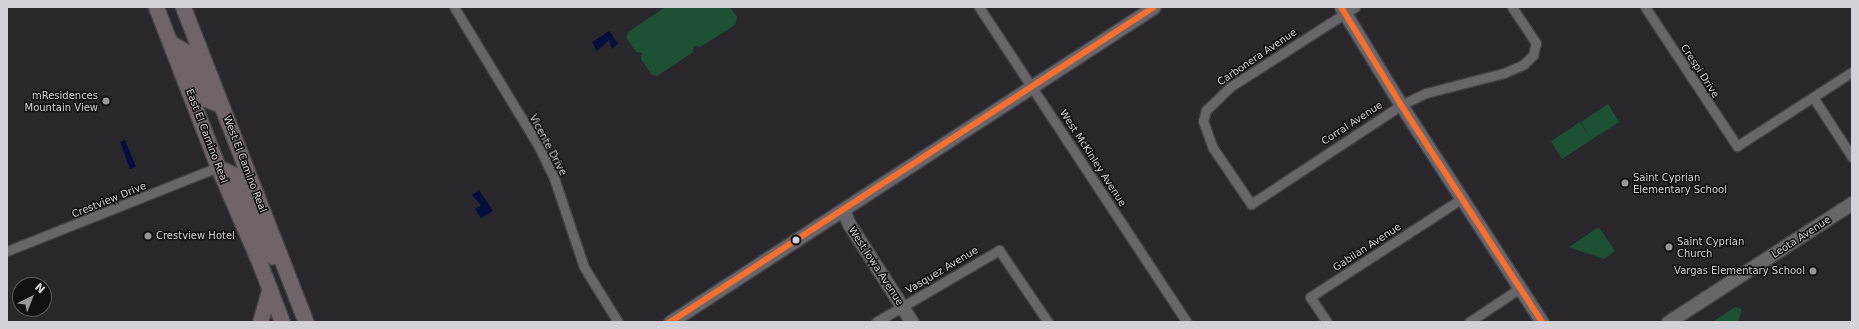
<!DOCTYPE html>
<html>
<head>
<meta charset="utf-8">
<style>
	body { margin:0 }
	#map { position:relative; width:1859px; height:329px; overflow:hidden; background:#2a272c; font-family:"DejaVu Sans",sans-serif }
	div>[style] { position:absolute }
	.green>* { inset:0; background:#1d5134 }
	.water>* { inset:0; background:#040e3c }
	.roads { filter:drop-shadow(1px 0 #454248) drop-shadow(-1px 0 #454248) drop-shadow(0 1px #454248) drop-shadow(0 -1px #454248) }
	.street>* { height:9px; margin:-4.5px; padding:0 4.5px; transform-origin:4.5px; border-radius:4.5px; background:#68666a }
	.secondary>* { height:13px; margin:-6.5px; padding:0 6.5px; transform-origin:6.5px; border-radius:6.5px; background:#68666a }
	.primary>* { height:15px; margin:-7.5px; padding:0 7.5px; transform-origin:7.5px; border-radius:7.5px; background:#6e646a }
	.bus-1>* { height:6px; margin:-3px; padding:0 3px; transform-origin:3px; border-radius:3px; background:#f46f30 }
	.dots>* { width:11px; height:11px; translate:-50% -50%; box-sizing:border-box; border:2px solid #120f13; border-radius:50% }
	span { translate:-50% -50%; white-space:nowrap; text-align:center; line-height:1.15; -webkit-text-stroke:3px #120f13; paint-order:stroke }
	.street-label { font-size:10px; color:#d5d1d8 }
	.poi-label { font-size:10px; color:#d5d1d8 }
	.right { translate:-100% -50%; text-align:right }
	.left { translate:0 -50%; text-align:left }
	.frame { position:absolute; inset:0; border:8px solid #d5d1d8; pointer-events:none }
	.north { position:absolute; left:12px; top:277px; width:40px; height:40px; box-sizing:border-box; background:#120f13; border:1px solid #605d62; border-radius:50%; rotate:42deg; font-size:11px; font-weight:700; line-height:16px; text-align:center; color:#d5d1d8 }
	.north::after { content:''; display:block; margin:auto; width:14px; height:18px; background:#99969c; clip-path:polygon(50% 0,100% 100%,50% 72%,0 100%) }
</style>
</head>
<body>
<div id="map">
	<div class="green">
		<i style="clip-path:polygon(730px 7px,737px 17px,735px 25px,700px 47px,694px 46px,693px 52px,657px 76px,651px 74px,641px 59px,642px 53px,636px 52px,626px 37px,628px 32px,664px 8px)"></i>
		<i style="clip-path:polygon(1608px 104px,1619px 122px,1562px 159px,1551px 141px,1580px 122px,1590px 138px,1581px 122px)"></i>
		<i style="clip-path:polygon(1597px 228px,1600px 229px,1615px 251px,1604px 259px,1569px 247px)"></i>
		<i style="clip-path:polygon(1735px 307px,1742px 309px,1738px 322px,1712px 322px)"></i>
	</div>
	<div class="water">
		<i style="clip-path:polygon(609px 31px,618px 44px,612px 49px,609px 40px,597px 51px,592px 42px)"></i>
		<i style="clip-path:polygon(125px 140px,136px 167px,130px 169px,120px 142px)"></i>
		<i style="clip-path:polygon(479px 190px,493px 211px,481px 218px,475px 209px,481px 205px,472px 195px)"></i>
	</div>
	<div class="roads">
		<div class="street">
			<i style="left:454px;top:7px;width:162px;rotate:58.7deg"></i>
			<i style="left:538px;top:145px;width:37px;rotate:64deg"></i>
			<i style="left:554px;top:178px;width:94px;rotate:71.4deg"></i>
			<i style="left:584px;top:267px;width:65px;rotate:58.3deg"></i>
			<i style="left:979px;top:7px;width:377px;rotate:56.6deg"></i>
			<i style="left:1355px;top:7px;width:148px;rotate:147.4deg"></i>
			<i style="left:1230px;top:87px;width:33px;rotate:136deg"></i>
			<i style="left:1206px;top:110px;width:11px;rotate:105deg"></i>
			<i style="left:1203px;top:121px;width:29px;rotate:70deg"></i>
			<i style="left:1213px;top:148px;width:68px;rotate:55.8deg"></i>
			<i style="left:1251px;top:204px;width:180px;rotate:-33.4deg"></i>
			<i style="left:1401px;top:105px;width:28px;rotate:-26deg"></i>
			<i style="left:1426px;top:93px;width:81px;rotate:-14.4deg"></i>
			<i style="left:1504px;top:73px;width:22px;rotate:-24deg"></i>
			<i style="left:1524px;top:64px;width:13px;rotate:-45deg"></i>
			<i style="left:1533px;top:55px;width:12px;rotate:-76deg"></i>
			<i style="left:1536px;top:43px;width:43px;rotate:-123.7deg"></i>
			<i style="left:1645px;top:7px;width:167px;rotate:56.5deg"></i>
			<i style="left:1737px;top:146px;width:137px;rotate:-32.8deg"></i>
			<i style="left:1813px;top:97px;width:72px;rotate:57deg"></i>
			<i style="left:7px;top:251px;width:227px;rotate:-21.7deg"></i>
			<i style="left:876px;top:322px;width:143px;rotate:-30.3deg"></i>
			<i style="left:999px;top:250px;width:87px;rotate:55.8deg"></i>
			<i style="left:1327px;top:322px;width:30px;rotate:-124deg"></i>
			<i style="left:1310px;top:297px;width:180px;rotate:-33deg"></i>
			<i style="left:1469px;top:322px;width:61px;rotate:-33.7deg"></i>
		</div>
		<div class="secondary">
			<i style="left:1341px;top:7px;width:115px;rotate:58.5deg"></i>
			<i style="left:1401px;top:105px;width:259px;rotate:57deg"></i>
			<i style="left:843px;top:210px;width:15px;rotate:67deg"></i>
			<i style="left:849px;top:224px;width:117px;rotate:57.3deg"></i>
			<i style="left:670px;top:322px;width:577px;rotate:-33.06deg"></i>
			<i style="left:1668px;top:322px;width:219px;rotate:-32.9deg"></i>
		</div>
		<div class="primary">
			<i style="left:156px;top:7px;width:172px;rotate:68.8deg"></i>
			<i style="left:218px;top:167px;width:106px;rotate:66.6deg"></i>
			<i style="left:260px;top:264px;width:62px;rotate:69.2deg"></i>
			<i style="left:183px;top:7px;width:338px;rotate:68.7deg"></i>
			<i style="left:171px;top:43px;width:16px;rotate:30deg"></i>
			<i style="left:185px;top:51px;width:52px;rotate:66.4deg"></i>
			<i style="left:206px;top:99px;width:16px;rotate:22deg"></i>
			<i style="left:218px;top:167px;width:17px;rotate:25deg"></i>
			<i style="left:233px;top:174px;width:6px;rotate:51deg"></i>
			<i style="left:237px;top:179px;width:85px;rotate:65.6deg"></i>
			<i style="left:260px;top:322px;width:35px;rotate:-74deg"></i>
		</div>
	</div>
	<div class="bus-1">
		<i style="left:1341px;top:7px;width:115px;rotate:58.5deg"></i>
		<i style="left:1401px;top:105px;width:259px;rotate:57deg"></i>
		<i style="left:670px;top:322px;width:577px;rotate:-33.06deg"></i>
	</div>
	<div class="dots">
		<i style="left:106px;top:101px;background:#99969c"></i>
		<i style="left:1625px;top:183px;background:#99969c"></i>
		<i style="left:148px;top:236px;background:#99969c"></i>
		<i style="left:796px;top:240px;background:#d5d1d8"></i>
		<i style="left:1669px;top:247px;background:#99969c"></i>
		<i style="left:1813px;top:271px;background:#99969c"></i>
	</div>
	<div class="street-label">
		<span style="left:1257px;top:57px;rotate:-34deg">Carbonera Avenue</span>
		<span style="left:1700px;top:71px;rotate:57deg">Crespi Drive</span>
		<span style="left:1352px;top:123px;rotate:-33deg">Corral Avenue</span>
		<span style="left:207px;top:136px;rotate:69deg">East El Camino Real</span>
		<span style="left:548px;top:145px;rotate:62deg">Vicente Drive</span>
		<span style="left:1093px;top:158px;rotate:57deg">West McKinley Avenue</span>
		<span style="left:245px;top:164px;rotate:69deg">West El Camino Real</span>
		<span style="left:109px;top:200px;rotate:-22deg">Crestview Drive</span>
		<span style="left:1801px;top:237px;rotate:-33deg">Leota Avenue</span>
		<span style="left:1367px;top:247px;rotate:-33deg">Gabilan Avenue</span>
		<span style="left:876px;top:266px;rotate:57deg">West Iowa Avenue</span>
		<span style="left:942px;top:270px;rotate:-31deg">Vasquez Avenue</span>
	</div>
	<div class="poi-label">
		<span class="right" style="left:98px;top:101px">mResidences<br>Mountain View</span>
		<span class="left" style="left:1633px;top:183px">Saint Cyprian<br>Elementary School</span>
		<span class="left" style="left:156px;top:236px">Crestview Hotel</span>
		<span class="left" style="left:1677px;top:247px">Saint Cyprian<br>Church</span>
		<span class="right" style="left:1805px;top:271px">Vargas Elementary School</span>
	</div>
	<div class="frame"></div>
	<div class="north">N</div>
</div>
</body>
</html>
